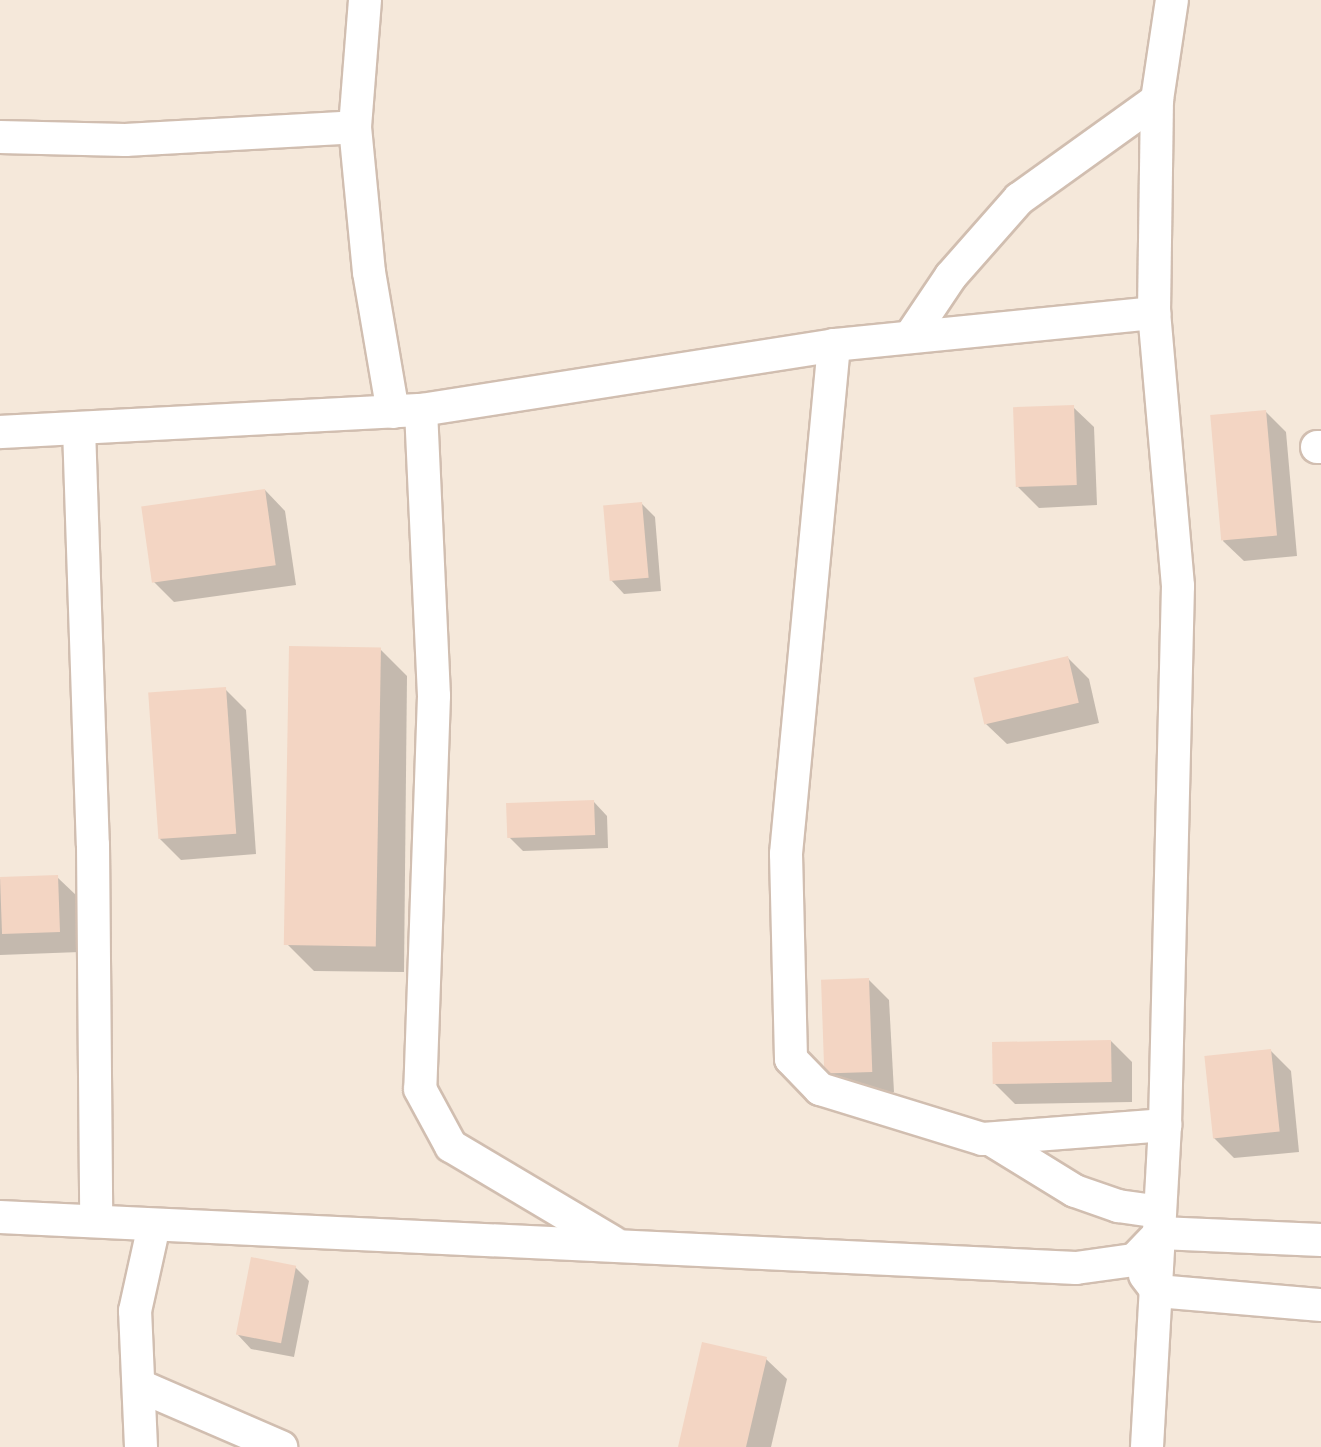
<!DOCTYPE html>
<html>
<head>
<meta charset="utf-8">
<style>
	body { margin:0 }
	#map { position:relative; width:1321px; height:1447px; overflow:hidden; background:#fdf6ec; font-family:Rubik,sans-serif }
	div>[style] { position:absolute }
	.residential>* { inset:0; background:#f5e8da; transform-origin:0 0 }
	.shadow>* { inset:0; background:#0003 }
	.building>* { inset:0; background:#f3d5c3; transform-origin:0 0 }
	.roads { filter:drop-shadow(2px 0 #d1beb0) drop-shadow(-2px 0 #d1beb0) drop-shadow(0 2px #d1beb0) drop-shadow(0 -2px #d1beb0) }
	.minor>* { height:32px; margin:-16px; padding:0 16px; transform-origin:16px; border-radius:16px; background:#fff }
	span { translate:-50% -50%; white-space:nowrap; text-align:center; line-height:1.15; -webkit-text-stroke:6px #fffaf3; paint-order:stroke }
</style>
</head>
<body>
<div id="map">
	<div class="residential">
		<i style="left:0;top:0;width:1321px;height:1447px"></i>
	</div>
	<div class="shadow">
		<i style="clip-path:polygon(1073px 407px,1094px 427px,1097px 505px,1039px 508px,1018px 487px)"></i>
		<i style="clip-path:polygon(1265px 411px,1286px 432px,1297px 556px,1244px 561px,1223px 541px)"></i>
		<i style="clip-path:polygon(265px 490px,285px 511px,296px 585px,174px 602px,153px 581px)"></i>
		<i style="clip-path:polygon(641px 503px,655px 517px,661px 591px,624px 594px,611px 580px)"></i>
		<i style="clip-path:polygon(380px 649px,407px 676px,404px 972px,314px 971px,287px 944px)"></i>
		<i style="clip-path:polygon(1068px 658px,1089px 679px,1099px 723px,1007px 744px,986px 724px)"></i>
		<i style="clip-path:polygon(225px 689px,246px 710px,256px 854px,181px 860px,160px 839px)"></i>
		<i style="clip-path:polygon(594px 802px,607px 816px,608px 848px,523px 851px,509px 837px)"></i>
		<i style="clip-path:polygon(57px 877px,78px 897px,80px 952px,0 955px,0 879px)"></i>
		<i style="clip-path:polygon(868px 979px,889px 1000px,894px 1092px,848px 1094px,827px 1073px)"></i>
		<i style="clip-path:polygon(1111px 1041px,1132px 1062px,1132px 1102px,1015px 1104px,994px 1083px)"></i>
		<i style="clip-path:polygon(1270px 1050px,1291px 1071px,1299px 1152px,1234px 1158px,1213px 1137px)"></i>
		<i style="clip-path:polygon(295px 1267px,309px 1281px,294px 1357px,251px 1349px,238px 1335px)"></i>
		<i style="clip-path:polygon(766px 1359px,787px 1379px,771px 1447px,680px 1447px)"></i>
	</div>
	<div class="building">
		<i style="left:1074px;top:405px;width:80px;height:61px;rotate:88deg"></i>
		<i style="left:1266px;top:410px;width:126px;height:56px;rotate:85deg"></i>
		<i style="left:265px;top:489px;width:77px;height:125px;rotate:82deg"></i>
		<i style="left:642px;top:502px;width:76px;height:39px;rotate:85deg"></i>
		<i style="left:289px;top:646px;width:92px;height:299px;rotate:1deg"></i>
		<i style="left:1068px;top:656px;width:48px;height:97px;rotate:77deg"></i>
		<i style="left:226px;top:687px;width:147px;height:78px;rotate:86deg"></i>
		<i style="left:594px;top:800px;width:35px;height:88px;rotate:88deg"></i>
		<i style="left:58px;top:875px;width:57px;height:58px;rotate:88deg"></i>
		<i style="left:869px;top:978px;width:94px;height:48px;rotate:88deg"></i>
		<i style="left:1111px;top:1040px;width:42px;height:119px;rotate:89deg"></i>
		<i style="left:1271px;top:1049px;width:83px;height:67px;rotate:84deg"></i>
		<i style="left:251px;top:1257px;width:46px;height:79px;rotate:11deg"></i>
		<i style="clip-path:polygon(702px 1342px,767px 1357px,746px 1447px,678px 1447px)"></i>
	</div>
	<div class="roads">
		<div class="minor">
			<i style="left:365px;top:0;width:127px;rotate:94.5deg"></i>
			<i style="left:355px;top:127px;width:146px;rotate:84.5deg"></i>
			<i style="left:369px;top:272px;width:142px;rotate:80.3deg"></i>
			<i style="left:0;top:137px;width:125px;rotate:1.4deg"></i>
			<i style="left:125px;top:140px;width:230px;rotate:-3.2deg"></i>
			<i style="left:910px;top:337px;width:73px;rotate:-56.1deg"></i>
			<i style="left:951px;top:276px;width:103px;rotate:-48.6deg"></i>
			<i style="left:1019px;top:199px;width:170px;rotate:-35.7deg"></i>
			<i style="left:834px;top:345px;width:511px;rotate:95.39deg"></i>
			<i style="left:786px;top:854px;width:205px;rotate:88.6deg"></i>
			<i style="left:791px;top:1059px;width:42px;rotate:46deg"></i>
			<i style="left:820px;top:1089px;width:170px;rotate:17.1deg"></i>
			<i style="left:983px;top:1139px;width:183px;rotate:-4.4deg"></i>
			<i style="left:421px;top:410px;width:286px;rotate:87.4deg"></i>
			<i style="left:434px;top:696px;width:393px;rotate:92deg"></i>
			<i style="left:420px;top:1089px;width:65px;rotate:61.5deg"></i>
			<i style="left:451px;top:1146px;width:188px;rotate:30.7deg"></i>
			<i style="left:79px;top:428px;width:417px;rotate:88.1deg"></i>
			<i style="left:93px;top:845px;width:376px;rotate:89.5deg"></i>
			<i style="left:0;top:432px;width:422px;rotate:-3deg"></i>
			<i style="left:421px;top:410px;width:418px;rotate:-8.9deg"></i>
			<i style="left:834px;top:345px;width:322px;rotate:-5.7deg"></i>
			<i style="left:1317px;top:447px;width:4px"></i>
			<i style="left:992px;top:1140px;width:97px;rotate:31.6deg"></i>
			<i style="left:1075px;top:1191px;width:46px;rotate:19.2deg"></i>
			<i style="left:1118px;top:1206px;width:42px;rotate:8.1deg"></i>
			<i style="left:0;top:1217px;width:1077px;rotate:2.71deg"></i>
			<i style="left:1076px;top:1268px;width:59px;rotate:-7.9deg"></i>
			<i style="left:1134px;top:1260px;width:37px;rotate:-46deg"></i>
			<i style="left:1160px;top:1233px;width:161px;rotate:2.5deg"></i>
			<i style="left:1145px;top:1275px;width:20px;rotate:53deg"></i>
			<i style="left:1157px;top:1291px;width:165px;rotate:4.9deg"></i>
			<i style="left:140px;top:1386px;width:154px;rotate:23.4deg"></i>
			<i style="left:141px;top:1447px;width:136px;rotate:-92.5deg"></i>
			<i style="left:135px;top:1311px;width:88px;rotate:-77.5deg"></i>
			<i style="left:1147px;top:1447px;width:323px;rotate:-86.8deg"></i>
			<i style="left:1165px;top:1125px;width:539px;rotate:-88.62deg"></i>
			<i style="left:1178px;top:586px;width:274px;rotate:-95deg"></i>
			<i style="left:1154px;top:313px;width:213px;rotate:-89.2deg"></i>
			<i style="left:1157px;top:100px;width:101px;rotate:-81.5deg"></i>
		</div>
	</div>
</div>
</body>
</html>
